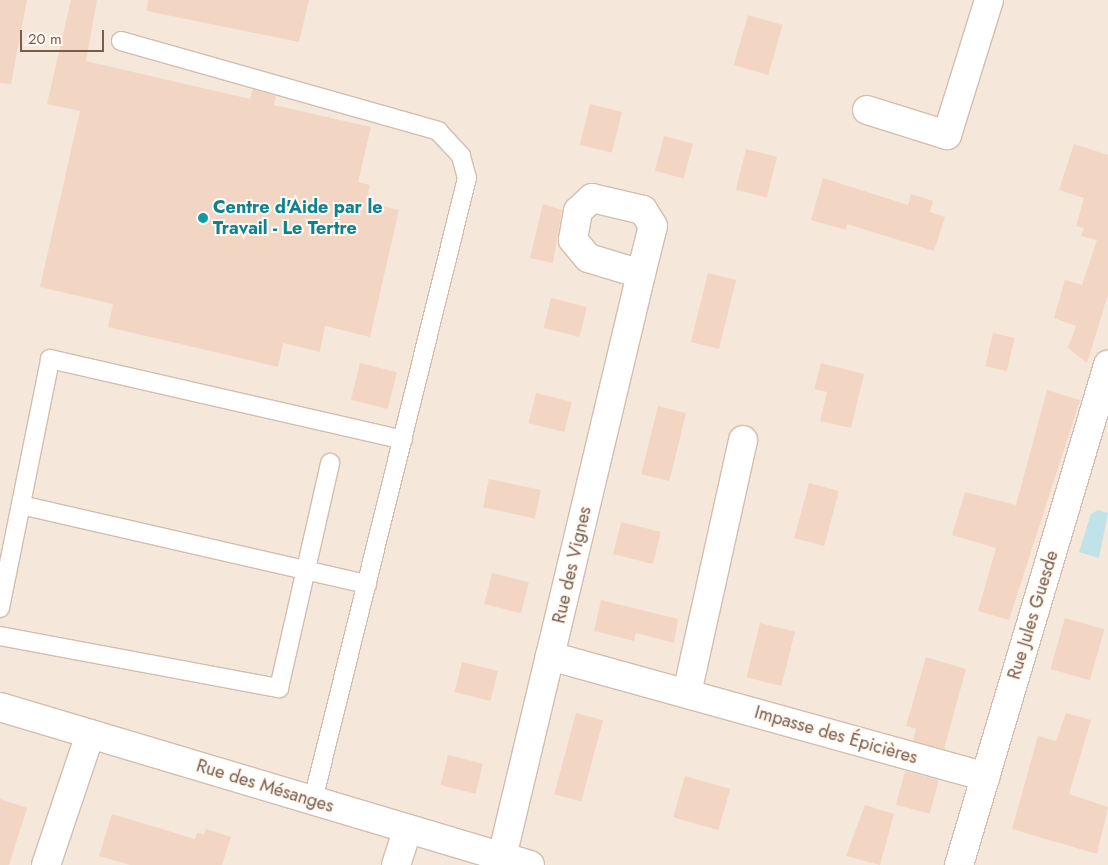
<!DOCTYPE html>
<html>
<head>
<meta charset="utf-8">
<style>
	body { margin:0 }
	#map { position:relative; width:1108px; height:865px; overflow:hidden; background:#fdf6ec; font-family:Jost,sans-serif }
	div>[style] { position:absolute }
	.residential>* { inset:0; background:#f5e8da; transform-origin:0 0 }
	.water>* { inset:0; background:#bfe3e8 }
	.building>* { inset:0; background:#f3d5c3; transform-origin:0 0 }
	.roads { filter:drop-shadow(1px 0 #d1beb0) drop-shadow(-1px 0 #d1beb0) drop-shadow(0 1px #d1beb0) drop-shadow(0 -1px #d1beb0) }
	.lane>* { height:18px; margin:-9px; padding:0 9px; transform-origin:9px; border-radius:9px; background:#fff }
	.street>* { height:28px; margin:-14px; padding:0 14px; transform-origin:14px; border-radius:14px; background:#fff }
	.dots>* { width:14px; height:14px; translate:-50% -50%; box-sizing:border-box; border:2px solid #fffaf3; border-radius:50% }
	span { translate:-50% -50%; white-space:nowrap; text-align:center; line-height:1.15; -webkit-text-stroke:4px #fffaf3; paint-order:stroke }
	.culture-label { font-size:18px; color:#0d838f; font-weight:700 }
	.left { translate:0 -50%; text-align:left }
	.street-label { font-size:18px; color:#7a5c4d }
	.scale { position:absolute; left:20px; top:30px; width:84px; height:22px; box-sizing:border-box; border:2px solid #7a5c4d; border-top:0; padding-left:6px; font-size:15px; line-height:18px; white-space:nowrap; color:#7a5c4d; -webkit-text-stroke:4px #fffaf3; paint-order:stroke }
</style>
</head>
<body>
<div id="map">
	<div class="residential">
		<i style="left:0;top:0;width:1108px;height:865px"></i>
	</div>
	<div class="water">
		<i style="clip-path:polygon(1098px 510px,1108px 513px,1099px 558px,1079px 552px,1091px 514px)"></i>
	</div>
	<div class="building">
		<i style="clip-path:polygon(0 0,27px 0,11px 84px,0 83px)"></i>
		<i style="clip-path:polygon(71px 0,97px 0,86px 61px,250px 99px,253px 89px,276px 96px,274px 105px,371px 127px,358px 182px,370px 185px,366px 202px,399px 210px,370px 337px,325px 326px,320px 352px,283px 343px,278px 367px,108px 327px,113px 304px,40px 287px,80px 111px,47px 104px)"></i>
		<i style="clip-path:polygon(148px 0,309px 0,299px 42px,147px 11px)"></i>
		<i style="left:748px;top:15px;width:36px;height:52px;rotate:16deg"></i>
		<i style="left:590px;top:104px;width:33px;height:42px;rotate:14deg"></i>
		<i style="left:664px;top:136px;width:30px;height:36px;rotate:15deg"></i>
		<i style="clip-path:polygon(1074px 144px,1108px 155px,1108px 295px,1087px 363px,1068px 348px,1076px 326px,1054px 318px,1065px 280px,1082px 285px,1097px 240px,1081px 236px,1084px 228px,1076px 226px,1084px 198px,1059px 190px)"></i>
		<i style="left:746px;top:149px;width:32px;height:42px;rotate:14deg"></i>
		<i style="clip-path:polygon(823px 178px,908px 205px,911px 194px,933px 201px,930px 212px,945px 217px,934px 251px,847px 224px,846px 230px,811px 220px)"></i>
		<i style="clip-path:polygon(543px 204px,562px 210px,553px 263px,530px 258px)"></i>
		<i style="left:708px;top:273px;width:29px;height:71px;rotate:14deg"></i>
		<i style="left:551px;top:298px;width:37px;height:31px;rotate:14deg"></i>
		<i style="left:993px;top:333px;width:22px;height:34px;rotate:13deg"></i>
		<i style="left:360px;top:363px;width:38px;height:38px;rotate:14deg"></i>
		<i style="clip-path:polygon(821px 363px,864px 374px,851px 428px,820px 421px,827px 392px,814px 389px)"></i>
		<i style="clip-path:polygon(1047px 390px,1080px 400px,1009px 620px,978px 611px,996px 548px,952px 535px,965px 492px,1016px 505px)"></i>
		<i style="left:536px;top:393px;width:37px;height:31px;rotate:14deg"></i>
		<i style="left:658px;top:406px;width:29px;height:70px;rotate:14deg"></i>
		<i style="left:489px;top:479px;width:53px;height:29px;rotate:12deg"></i>
		<i style="left:809px;top:483px;width:31px;height:57px;rotate:15deg"></i>
		<i style="left:621px;top:522px;width:41px;height:33px;rotate:14deg"></i>
		<i style="left:492px;top:573px;width:38px;height:32px;rotate:14deg"></i>
		<i style="clip-path:polygon(601px 600px,678px 619px,674px 643px,636px 633px,634px 641px,594px 631px)"></i>
		<i style="left:1065px;top:618px;width:41px;height:53px;rotate:16deg"></i>
		<i style="left:760px;top:623px;width:36px;height:56px;rotate:14deg"></i>
		<i style="clip-path:polygon(926px 657px,966px 669px,944px 749px,913px 741px,916px 729px,906px 726px)"></i>
		<i style="left:462px;top:662px;width:37px;height:31px;rotate:14deg"></i>
		<i style="left:576px;top:713px;width:28px;height:84px;rotate:15deg"></i>
		<i style="clip-path:polygon(1066px 713px,1091px 720px,1069px 794px,1108px 807px,1097px 854px,1012px 829px,1038px 736px,1056px 741px)"></i>
		<i style="left:448px;top:755px;width:36px;height:31px;rotate:14deg"></i>
		<i style="left:905px;top:771px;width:35px;height:35px;rotate:15deg"></i>
		<i style="left:685px;top:776px;width:47px;height:43px;rotate:16deg"></i>
		<i style="clip-path:polygon(0 799px,27px 808px,9px 865px,0 865px)"></i>
		<i style="clip-path:polygon(865px 805px,894px 814px,880px 865px,846px 856px)"></i>
		<i style="clip-path:polygon(112px 814px,195px 839px,197px 833px,204px 834px,206px 829px,231px 837px,222px 865px,130px 865px,99px 856px)"></i>
	</div>
	<div class="roads">
		<div class="lane">
			<i style="left:121px;top:41px;width:330px;rotate:15.8deg"></i>
			<i style="left:438px;top:131px;width:34px;rotate:47deg"></i>
			<i style="left:461px;top:156px;width:23px;rotate:75deg"></i>
			<i style="left:467px;top:178px;width:641px;rotate:103.91deg"></i>
			<i style="left:21px;top:505px;width:355px;rotate:12.9deg"></i>
			<i style="left:0;top:608px;width:254px;rotate:-78.6deg"></i>
			<i style="left:50px;top:359px;width:362px;rotate:12.9deg"></i>
			<i style="left:0;top:636px;width:284px;rotate:10.6deg"></i>
			<i style="left:279px;top:688px;width:231px;rotate:-77.2deg"></i>
		</div>
		<div class="street">
			<i style="left:867px;top:110px;width:84px;rotate:17.4deg"></i>
			<i style="left:947px;top:135px;width:141px;rotate:-72.7deg"></i>
			<i style="left:550px;top:656px;width:452px;rotate:15.5deg"></i>
			<i style="left:687px;top:693px;width:259px;rotate:-77.5deg"></i>
			<i style="left:0;top:707px;width:553px;rotate:16.6deg"></i>
			<i style="left:502px;top:857px;width:207px;rotate:-76.6deg"></i>
			<i style="left:550px;top:656px;width:393px;rotate:-76.6deg"></i>
			<i style="left:641px;top:274px;width:49px;rotate:-76deg"></i>
			<i style="left:653px;top:226px;width:19px;rotate:-122deg"></i>
			<i style="left:643px;top:210px;width:52px;rotate:-166.8deg"></i>
			<i style="left:592px;top:198px;width:19px;rotate:137deg"></i>
			<i style="left:578px;top:211px;width:29px;rotate:100deg"></i>
			<i style="left:573px;top:240px;width:23px;rotate:50deg"></i>
			<i style="left:588px;top:258px;width:55px;rotate:16.8deg"></i>
			<i style="left:46px;top:865px;width:138px;rotate:-71.4deg"></i>
			<i style="left:396px;top:865px;width:38px;rotate:-72deg"></i>
			<i style="left:959px;top:865px;width:522px;rotate:-73.41deg"></i>
		</div>
	</div>
	<div class="dots">
		<i style="left:203px;top:218px;background:#0f9aa8"></i>
	</div>
	<div class="culture-label">
		<span class="left" style="left:213px;top:218px">Centre d'Aide par le<br>Travail - Le Tertre</span>
	</div>
	<div class="street-label">
		<span style="left:572px;top:565px;rotate:-77deg">Rue des Vignes</span>
		<span style="left:1033px;top:615px;rotate:-73deg">Rue Jules Guesde</span>
		<span style="left:836px;top:735px;rotate:16deg">Impasse des Épicières</span>
		<span style="left:265px;top:786px;rotate:17deg">Rue des Mésanges</span>
	</div>
	<div class="scale">20 m</div>
</div>
</body>
</html>
